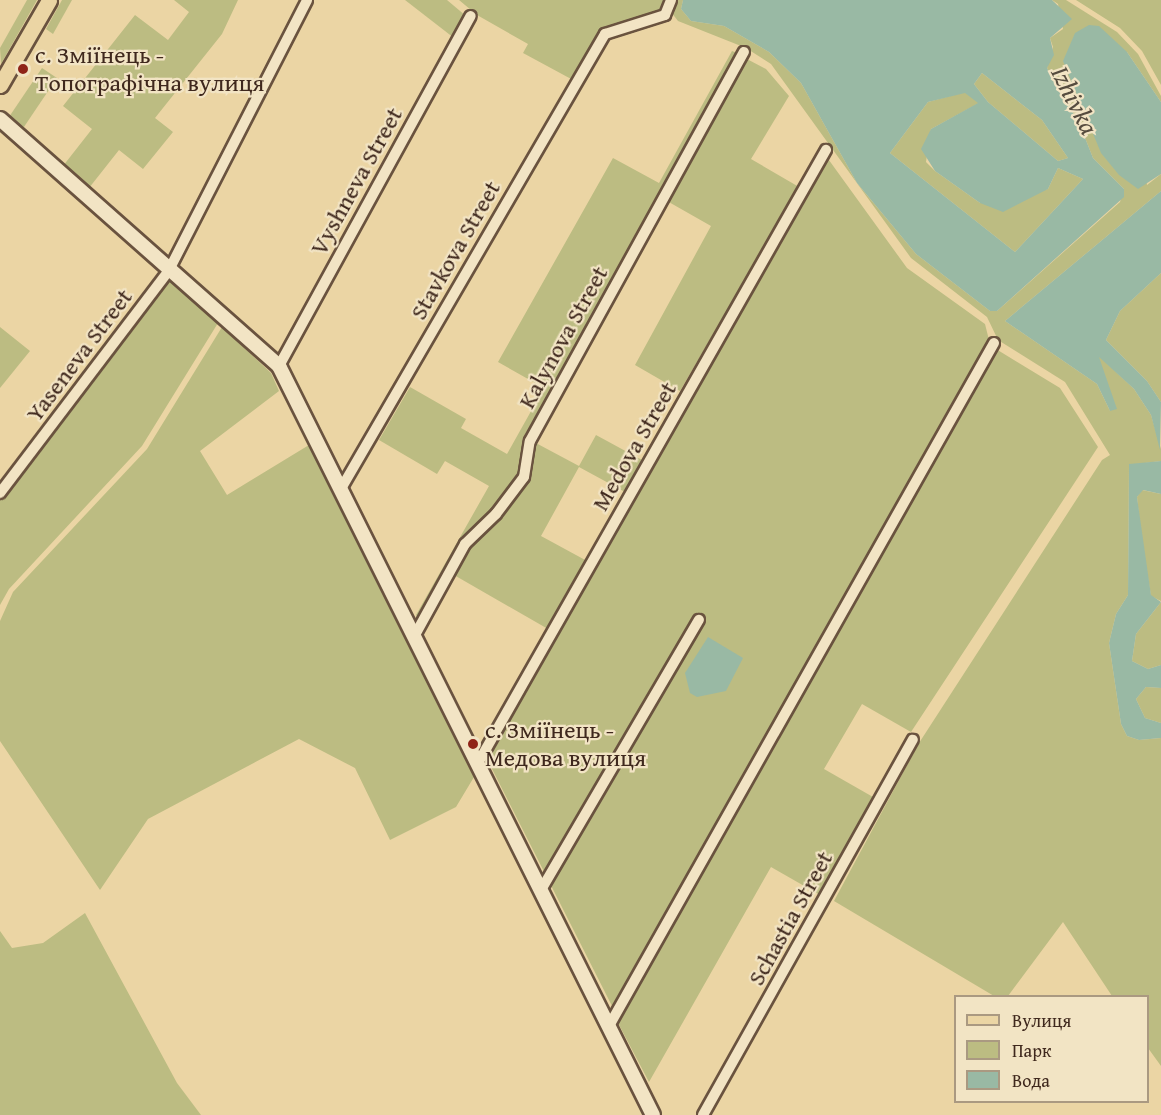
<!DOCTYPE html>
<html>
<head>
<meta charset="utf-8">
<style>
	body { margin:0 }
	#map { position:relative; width:1161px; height:1115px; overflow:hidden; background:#ebd5a4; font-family:"Gentium Book Plus",serif }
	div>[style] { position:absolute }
	.green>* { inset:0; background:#bcbc82; transform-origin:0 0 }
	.water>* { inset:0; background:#99b9a4 }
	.roads { filter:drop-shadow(2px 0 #6a533f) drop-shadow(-2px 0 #6a533f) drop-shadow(0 2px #6a533f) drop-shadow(0 -2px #6a533f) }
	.street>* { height:10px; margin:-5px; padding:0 5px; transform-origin:5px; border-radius:5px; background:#f2e4c4 }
	.secondary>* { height:14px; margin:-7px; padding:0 7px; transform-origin:7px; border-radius:7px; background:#f2e4c4 }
	.primary>* { height:15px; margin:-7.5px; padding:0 7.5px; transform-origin:7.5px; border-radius:7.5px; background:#ebd5a4 }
	.dots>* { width:16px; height:16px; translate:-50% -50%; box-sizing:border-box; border:3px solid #f2e4c4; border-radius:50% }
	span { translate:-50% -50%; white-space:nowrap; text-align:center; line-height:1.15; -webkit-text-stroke:4.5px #f2e4c4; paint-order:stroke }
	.poi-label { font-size:24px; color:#3f281d }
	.left { translate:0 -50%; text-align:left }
	.street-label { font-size:24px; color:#3f281d }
	.water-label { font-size:26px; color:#564c3f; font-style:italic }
	.legend { position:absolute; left:954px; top:995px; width:195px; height:108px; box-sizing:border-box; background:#f2e4c4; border:2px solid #aa9981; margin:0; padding:8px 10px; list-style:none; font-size:18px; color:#3f281d }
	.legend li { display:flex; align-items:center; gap:12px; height:30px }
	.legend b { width:30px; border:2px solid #aa9981 }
</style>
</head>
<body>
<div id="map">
	<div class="green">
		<i style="clip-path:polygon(27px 0,37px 0,1px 64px,0 48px)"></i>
		<i style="clip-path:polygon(62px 0,72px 0,53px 34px,46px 29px)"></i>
		<i style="clip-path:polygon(174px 0,238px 0,222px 34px,155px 118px,173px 132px,143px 169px,119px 150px,89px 188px,63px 166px,92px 129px,63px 106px,135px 15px,168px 40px,189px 12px)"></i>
		<i style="clip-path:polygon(405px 0,447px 0,466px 16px,454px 38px)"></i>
		<i style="clip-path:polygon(459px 0,665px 0,662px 9px,602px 32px,573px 80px,523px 53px,528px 44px,477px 15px)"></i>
		<i style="clip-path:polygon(676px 0,683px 0,681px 9px,691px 21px,724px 26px,769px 52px,801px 83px,857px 183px,916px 254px,990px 311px,997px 311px,1120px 202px,1124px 189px,1093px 158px,1080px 125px,1047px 68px,1053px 47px,1050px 38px,1063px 29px,1058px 4px,1052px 0,1066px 0,1117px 32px,1138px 54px,1161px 96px,1161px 102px,1127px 52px,1147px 185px,1161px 174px,1161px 191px,1005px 321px,1097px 384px,1110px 411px,1098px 355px,1134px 389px,1151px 415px,1161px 449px,1161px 461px,1129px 465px,1128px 595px,1116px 614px,1109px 643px,1121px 724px,1127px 736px,1139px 740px,1161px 738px,1161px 1066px,1148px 1048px,1148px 996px,1112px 996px,1063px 922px,1008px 996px,994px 996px,834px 901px,919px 743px,1102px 460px,1110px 455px,1065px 382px,998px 340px,987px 317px,911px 258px,771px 64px,746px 48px,678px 21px,671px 12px)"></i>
		<i style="clip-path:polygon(1076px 0,1161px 0,1161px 85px,1142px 51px,1120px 28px)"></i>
		<i style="clip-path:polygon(732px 51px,740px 54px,527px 440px,525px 467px,493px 512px,463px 542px,420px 621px,416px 615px,489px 486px,445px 461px,437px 474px,379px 440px,410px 387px,466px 419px,461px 428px,507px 454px,544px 388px,498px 362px,613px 158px,659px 183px)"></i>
		<i style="clip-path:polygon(745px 58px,766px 69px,789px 96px,751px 159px,799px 187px,680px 391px,635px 365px,711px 226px,667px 201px)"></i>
		<i style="left:42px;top:68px;width:18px;height:59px;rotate:34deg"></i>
		<i style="clip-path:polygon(982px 73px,1042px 120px,1068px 158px,1058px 161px,988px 102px,974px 84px)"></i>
		<i style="clip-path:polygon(965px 92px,979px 103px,931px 129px,926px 162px,935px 171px,980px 203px,1048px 189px,1058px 168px,1083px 179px,1015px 252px,890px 153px,928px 102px)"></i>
		<i style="clip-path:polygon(826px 156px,907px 268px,985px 324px,990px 344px,612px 1006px,486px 757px)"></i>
		<i style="clip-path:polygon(1161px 273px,1161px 402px,1147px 381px,1106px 340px,1120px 311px)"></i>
		<i style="clip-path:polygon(168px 279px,218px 323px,142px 446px,9px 589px,0 605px,0 500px)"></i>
		<i style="clip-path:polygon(0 327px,30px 351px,0 388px)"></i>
		<i style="clip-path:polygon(222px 327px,271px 373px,279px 391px,200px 451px,227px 495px,309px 445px,474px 777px,456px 807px,390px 840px,355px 768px,299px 739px,148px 819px,100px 890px,0 741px,0 621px,13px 592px,147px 449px)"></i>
		<i style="clip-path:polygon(996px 349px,1060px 388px,1098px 447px,911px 732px,862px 704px,824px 769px,873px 797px,820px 895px,771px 867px,649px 1082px,617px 1021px)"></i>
		<i style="clip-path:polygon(596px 435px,642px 460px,625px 492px,579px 467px,541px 536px,587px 561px,548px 629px,454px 575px,468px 547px,527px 479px,532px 469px,534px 442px,579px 466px)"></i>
		<i style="clip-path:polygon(1142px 490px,1161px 494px,1161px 601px,1151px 596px,1141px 536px,1137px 497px)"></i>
		<i style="clip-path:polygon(1161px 602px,1161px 665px,1148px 669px,1132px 661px,1136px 634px)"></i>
		<i style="clip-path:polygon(1146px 687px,1161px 688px,1161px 723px,1145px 718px,1136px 699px)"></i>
		<i style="clip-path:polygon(85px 913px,177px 1083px,201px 1115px,0 1115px,0 931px,12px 948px,43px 943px)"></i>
	</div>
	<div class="water">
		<i style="clip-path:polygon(evenodd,683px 0,1052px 0,1072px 19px,1050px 38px,1054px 55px,1047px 68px,1080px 125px,1093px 158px,1124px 189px,1124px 197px,997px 311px,990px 311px,916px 254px,857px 183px,801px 83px,769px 52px,724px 26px,691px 21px,681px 9px,683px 0,982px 73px,1042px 120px,1068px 158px,1058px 161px,988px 102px,974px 84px,982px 73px,683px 0,965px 93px,978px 103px,931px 129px,921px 149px,935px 171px,980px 203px,1003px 212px,1048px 189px,1058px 168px,1083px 179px,1015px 252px,890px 153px,928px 102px,965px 93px)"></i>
		<i style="clip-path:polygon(1089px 25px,1099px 26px,1127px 52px,1161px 102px,1161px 174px,1138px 189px,1119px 175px,1101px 153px,1063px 61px,1075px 33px)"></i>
		<i style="clip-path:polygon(1161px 191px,1161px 273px,1120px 311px,1106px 340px,1147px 381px,1161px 402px,1160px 450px,1151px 415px,1134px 389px,1099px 357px,1117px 409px,1110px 411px,1097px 384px,1005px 321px)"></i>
		<i style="clip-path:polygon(1161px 461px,1161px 494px,1143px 490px,1137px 497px,1151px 595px,1161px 602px,1136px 634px,1132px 661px,1148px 669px,1161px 665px,1161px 688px,1146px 687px,1136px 699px,1145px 718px,1161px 723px,1161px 738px,1139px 740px,1127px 736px,1121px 724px,1109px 643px,1116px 614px,1128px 595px,1129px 464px)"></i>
		<i style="clip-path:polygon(708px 637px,743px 658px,726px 691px,697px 697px,690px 693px,685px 673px)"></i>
	</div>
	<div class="roads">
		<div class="street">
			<i style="left:279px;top:366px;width:399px;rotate:-61.3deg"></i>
			<i style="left:342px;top:487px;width:524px;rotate:-59.86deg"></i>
			<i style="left:605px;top:34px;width:63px;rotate:-17.6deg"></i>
			<i style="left:665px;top:15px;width:16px;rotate:-68deg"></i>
			<i style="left:0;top:493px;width:280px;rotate:-52.8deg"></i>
			<i style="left:169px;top:270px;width:303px;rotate:-62.9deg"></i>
			<i style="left:415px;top:635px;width:104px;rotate:-61.2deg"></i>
			<i style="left:465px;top:544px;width:43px;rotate:-44.1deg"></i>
			<i style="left:496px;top:514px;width:46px;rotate:-52.9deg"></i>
			<i style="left:524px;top:477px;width:36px;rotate:-81deg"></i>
			<i style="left:530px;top:441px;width:444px;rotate:-61.2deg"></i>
			<i style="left:478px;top:763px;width:705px;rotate:-60.42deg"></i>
			<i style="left:541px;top:890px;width:313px;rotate:-59.7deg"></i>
			<i style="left:609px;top:1026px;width:784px;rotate:-60.59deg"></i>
			<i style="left:703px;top:1115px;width:430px;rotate:-60.8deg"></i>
		</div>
		<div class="secondary">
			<i style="left:0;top:119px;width:373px;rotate:41.5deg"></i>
			<i style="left:279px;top:366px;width:837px;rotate:63.47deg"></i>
		</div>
		<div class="primary">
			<i style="left:0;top:85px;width:98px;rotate:-60deg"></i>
		</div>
	</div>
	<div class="dots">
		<i style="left:23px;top:69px;background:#8f2418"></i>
		<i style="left:473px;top:744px;background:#8f2418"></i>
	</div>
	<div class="poi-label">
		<span class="left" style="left:35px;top:69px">с. Зміїнець -<br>Топографічна вулиця</span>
		<span class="left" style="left:485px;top:744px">с. Зміїнець -<br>Медова вулиця</span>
	</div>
	<div class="street-label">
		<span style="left:356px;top:181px;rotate:-61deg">Vyshneva Street</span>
		<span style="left:455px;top:250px;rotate:-60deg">Stavkova Street</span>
		<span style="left:563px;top:337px;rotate:-61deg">Kalynova Street</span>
		<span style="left:79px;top:355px;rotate:-53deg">Yaseneva Street</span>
		<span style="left:634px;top:446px;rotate:-60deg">Medova Street</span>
		<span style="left:790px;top:918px;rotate:-61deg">Schastia Street</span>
	</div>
	<div class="water-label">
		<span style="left:1075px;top:100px;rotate:63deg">Izhivka</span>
	</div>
	<ul class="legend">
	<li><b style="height:8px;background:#ebd5a4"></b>Вулиця</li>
	<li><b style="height:16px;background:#bcbc82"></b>Парк</li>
	<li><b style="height:16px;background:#99b9a4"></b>Вода</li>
	</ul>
</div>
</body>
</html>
